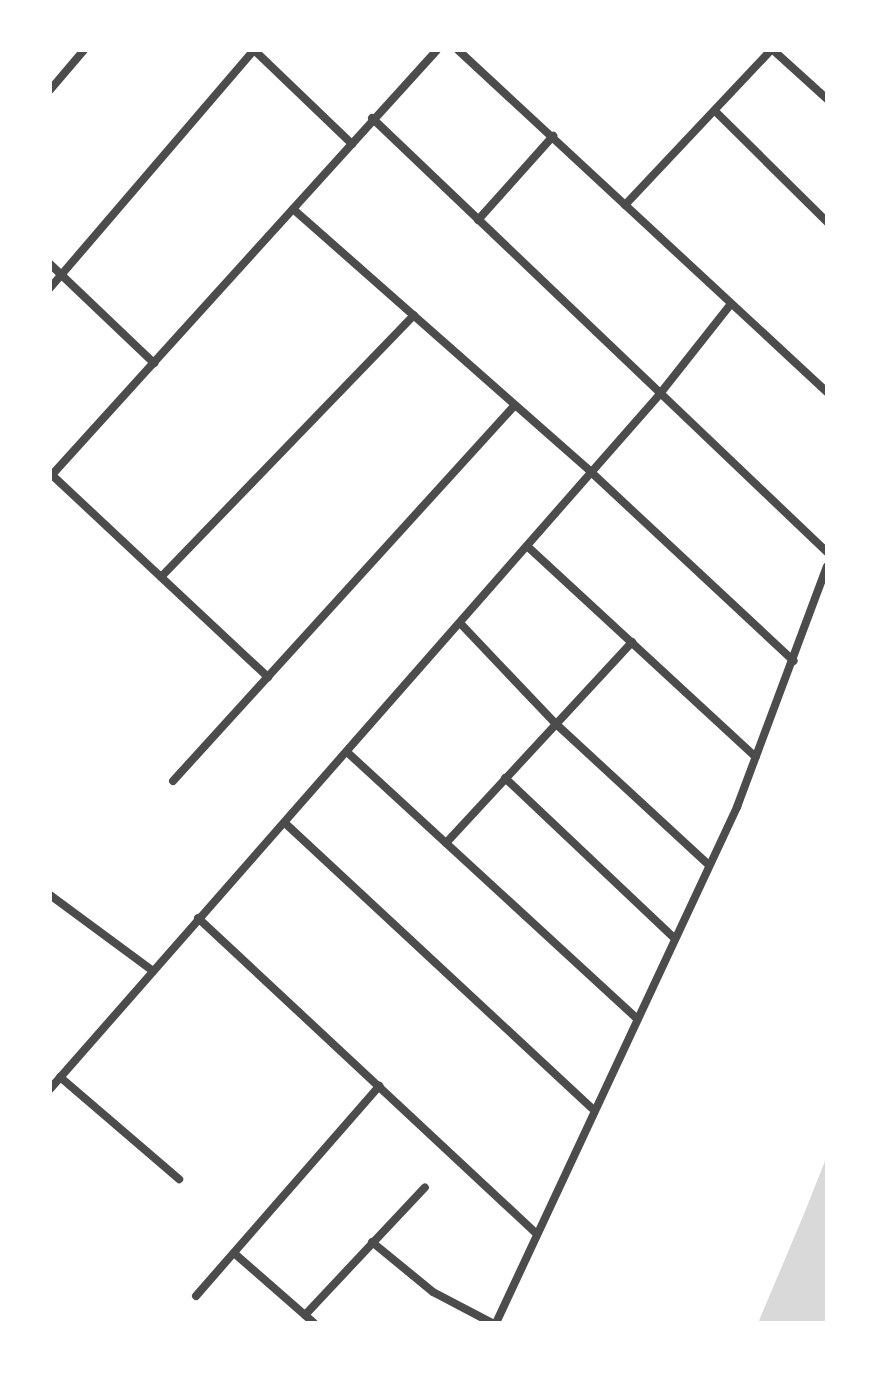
<!DOCTYPE html>
<html>
<head>
<meta charset="utf-8">
<style>
	body { margin:0 }
	#map { position:relative; width:877px; height:1373px; overflow:hidden; background:#fff; font-family:Signika,sans-serif }
	div>[style] { position:absolute }
	.water>* { inset:0; background:#d9d9d9 }
	.minor>* { height:8px; margin:-4px; padding:0 4px; transform-origin:4px; border-radius:4px; background:#4c4c4c }
	span { translate:-50% -50%; white-space:nowrap; text-align:center; line-height:1.15; -webkit-text-stroke:6px #fff; paint-order:stroke }
	.frame { position:absolute; inset:0; border:52px solid #fff; pointer-events:none }
</style>
</head>
<body>
<div id="map">
	<div class="water">
		<i style="clip-path:polygon(827px 1156px,827px 1323px,758px 1323px,804px 1214px)"></i>
	</div>
	<div class="minor">
		<i style="left:458px;top:50px;width:503px;rotate:42.83deg"></i>
		<i style="left:773px;top:50px;width:73px;rotate:42.2deg"></i>
		<i style="left:50px;top:90px;width:52px;rotate:-49.6deg"></i>
		<i style="left:715px;top:111px;width:158px;rotate:44.7deg"></i>
		<i style="left:372px;top:118px;width:629px;rotate:43.65deg"></i>
		<i style="left:625px;top:205px;width:213px;rotate:-46.7deg"></i>
		<i style="left:293px;top:209px;width:397px;rotate:41.4deg"></i>
		<i style="left:591px;top:472px;width:277px;rotate:43deg"></i>
		<i style="left:478px;top:220px;width:113px;rotate:-48.2deg"></i>
		<i style="left:50px;top:264px;width:144px;rotate:43.6deg"></i>
		<i style="left:50px;top:288px;width:313px;rotate:-49.4deg"></i>
		<i style="left:254px;top:50px;width:136px;rotate:43.8deg"></i>
		<i style="left:52px;top:475px;width:296px;rotate:43.1deg"></i>
		<i style="left:50px;top:477px;width:576px;rotate:-47.81deg"></i>
		<i style="left:527px;top:546px;width:311px;rotate:42.7deg"></i>
		<i style="left:161px;top:577px;width:364px;rotate:-46deg"></i>
		<i style="left:460px;top:623px;width:138px;rotate:46.5deg"></i>
		<i style="left:555px;top:723px;width:209px;rotate:42.7deg"></i>
		<i style="left:347px;top:752px;width:393px;rotate:42.6deg"></i>
		<i style="left:505px;top:778px;width:233px;rotate:43.4deg"></i>
		<i style="left:173px;top:781px;width:508px;rotate:-47.71deg"></i>
		<i style="left:286px;top:824px;width:417px;rotate:42.9deg"></i>
		<i style="left:446px;top:843px;width:274px;rotate:-47.2deg"></i>
		<i style="left:50px;top:895px;width:128px;rotate:36.4deg"></i>
		<i style="left:198px;top:918px;width:462px;rotate:43deg"></i>
		<i style="left:60px;top:1077px;width:157px;rotate:40.6deg"></i>
		<i style="left:50px;top:1089px;width:923px;rotate:-48.73deg"></i>
		<i style="left:659px;top:395px;width:115px;rotate:-51.7deg"></i>
		<i style="left:372px;top:1242px;width:79px;rotate:39.3deg"></i>
		<i style="left:433px;top:1292px;width:67px;rotate:27.7deg"></i>
		<i style="left:234px;top:1253px;width:106px;rotate:41.2deg"></i>
		<i style="left:196px;top:1296px;width:279px;rotate:-48.9deg"></i>
		<i style="left:305px;top:1315px;width:175px;rotate:-46.8deg"></i>
		<i style="left:496px;top:1323px;width:570px;rotate:-64.96deg"></i>
		<i style="left:737px;top:807px;width:257px;rotate:-69.5deg"></i>
	</div>
	<div class="frame"></div>
</div>
</body>
</html>
